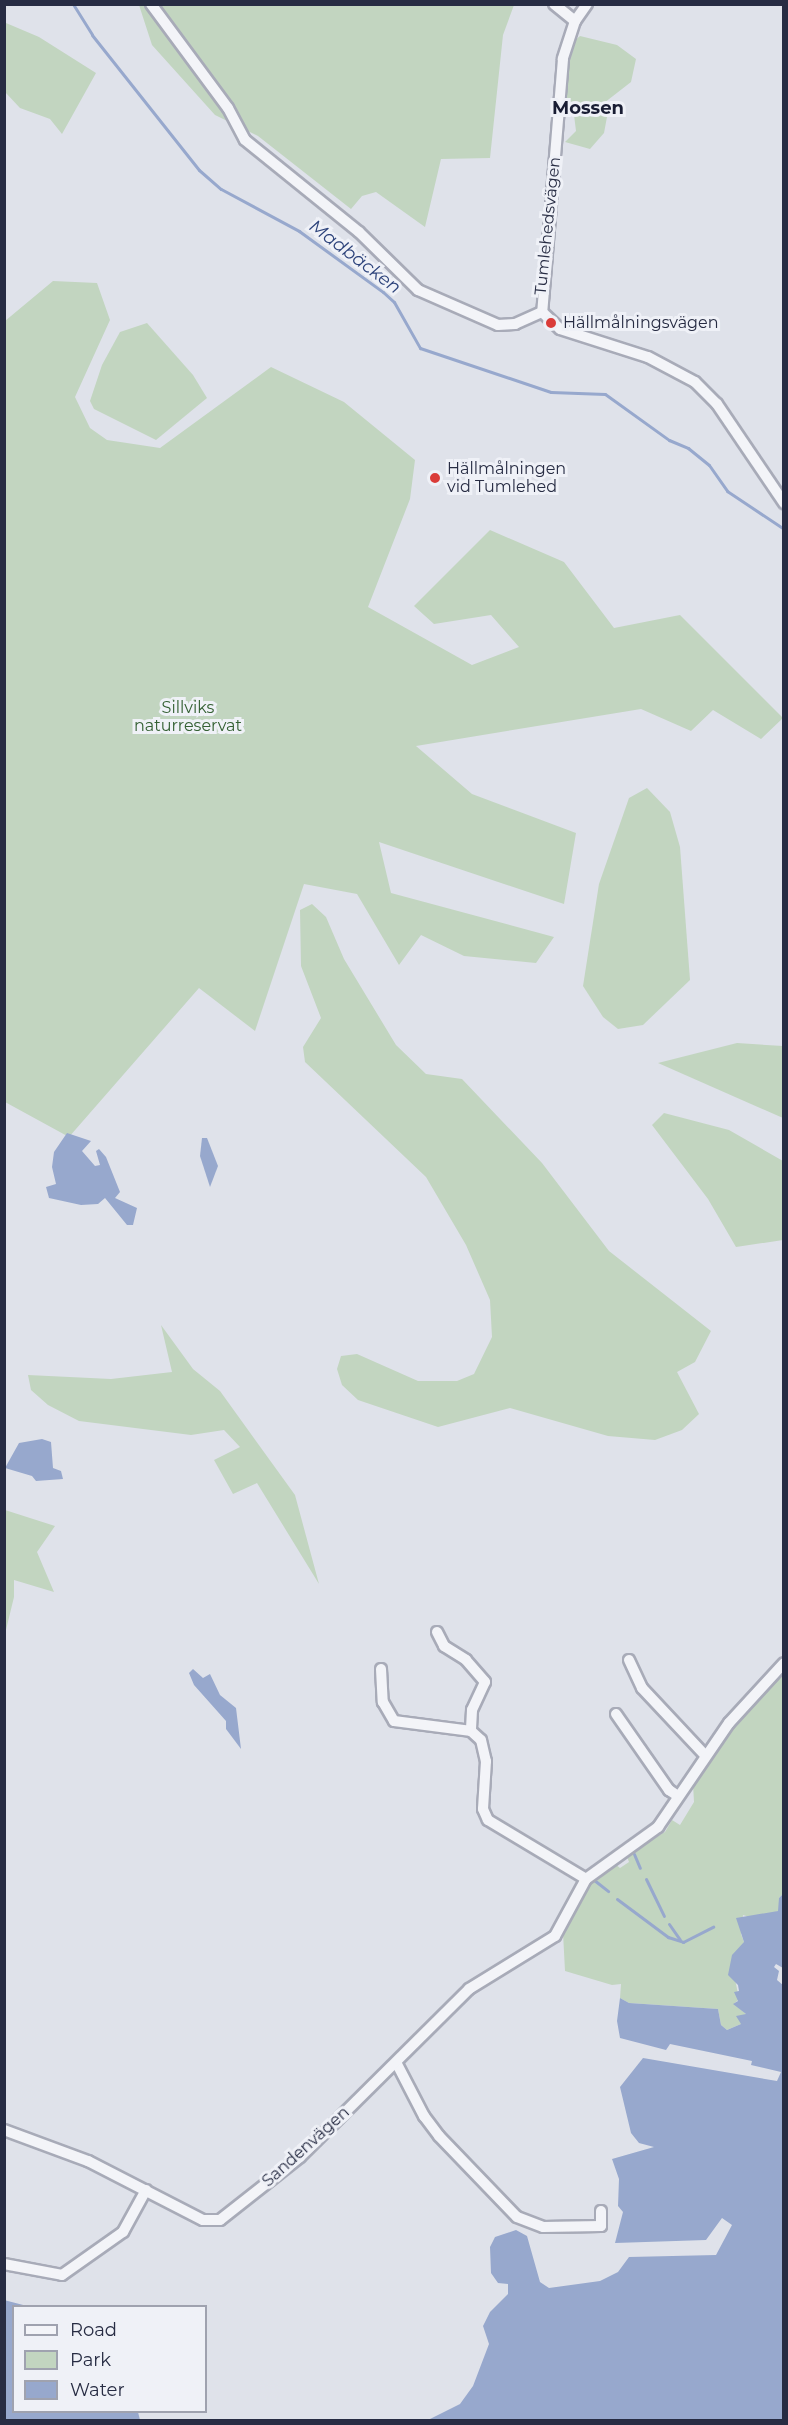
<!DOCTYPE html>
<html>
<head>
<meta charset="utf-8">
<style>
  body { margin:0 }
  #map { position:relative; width:788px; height:2425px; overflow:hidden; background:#dfe2ea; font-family:Montserrat,sans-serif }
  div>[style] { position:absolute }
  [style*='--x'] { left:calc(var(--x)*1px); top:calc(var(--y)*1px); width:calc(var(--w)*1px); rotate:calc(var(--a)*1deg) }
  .green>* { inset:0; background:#c2d5c0 }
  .water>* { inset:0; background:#97a8cd }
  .stream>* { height:3px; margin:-1.5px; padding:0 1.5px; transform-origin:1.5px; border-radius:1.5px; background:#97a8cd }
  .roads { filter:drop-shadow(2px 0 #a8abb8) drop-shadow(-2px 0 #a8abb8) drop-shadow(0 2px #a8abb8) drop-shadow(0 -2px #a8abb8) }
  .minor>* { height:10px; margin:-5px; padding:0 5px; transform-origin:5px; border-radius:5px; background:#f3f4f8 }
  .dots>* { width:16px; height:16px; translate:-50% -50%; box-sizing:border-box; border:3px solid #eff1f7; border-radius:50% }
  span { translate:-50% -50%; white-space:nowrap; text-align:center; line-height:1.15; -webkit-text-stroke:6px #eff1f7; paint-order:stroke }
  .street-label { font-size:16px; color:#272c43 }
  .poi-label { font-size:16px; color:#272c43 }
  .left { translate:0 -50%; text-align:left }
  .park-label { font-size:16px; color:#346033 }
  .neighbourhood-label { font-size:18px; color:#191d33; font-weight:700 }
  .water-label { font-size:18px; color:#2d437b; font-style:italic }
  .frame { position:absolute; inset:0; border:6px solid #272c43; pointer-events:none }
  .legend { position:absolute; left:12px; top:2305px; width:195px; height:108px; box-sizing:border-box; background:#eff1f7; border:2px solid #9fa2af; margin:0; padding:8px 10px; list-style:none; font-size:18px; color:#272c43 }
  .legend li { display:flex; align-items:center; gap:12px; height:30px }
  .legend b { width:30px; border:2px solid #9fa2af }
</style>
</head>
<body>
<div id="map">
  <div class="green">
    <i style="clip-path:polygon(139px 5px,514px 5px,503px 35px,490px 158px,441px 159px,425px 227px,376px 192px,362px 196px,351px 209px,258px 136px,215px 115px,152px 45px)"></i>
    <i style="clip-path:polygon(6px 23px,39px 37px,96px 73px,62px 134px,50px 119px,20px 108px,5px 92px)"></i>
    <i style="clip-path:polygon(580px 36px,617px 45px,636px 59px,631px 82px,604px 103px,607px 117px,604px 133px,590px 149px,565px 142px,576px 131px,574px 115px,567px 108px,565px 66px,573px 42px)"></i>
    <i style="clip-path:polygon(53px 281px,97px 283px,110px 320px,75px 397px,90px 428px,107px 440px,160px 448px,271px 367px,344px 402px,415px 460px,410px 499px,368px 607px,472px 665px,519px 647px,491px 615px,434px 624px,414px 606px,490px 530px,564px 562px,614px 628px,680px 615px,783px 718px,761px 739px,713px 710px,691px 731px,641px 709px,416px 746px,472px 794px,576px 833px,564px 904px,379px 842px,391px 893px,554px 937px,536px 963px,464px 956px,421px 935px,399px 965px,357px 894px,304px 884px,255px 1031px,199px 988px,69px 1137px,5px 1102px,5px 321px)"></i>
    <i style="clip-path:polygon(147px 323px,193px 375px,207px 398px,156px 440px,94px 409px,90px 401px,102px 365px,120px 332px)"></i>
    <i style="clip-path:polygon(647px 788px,670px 812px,680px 847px,690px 980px,643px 1025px,618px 1029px,603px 1017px,583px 986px,599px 884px,629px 798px)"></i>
    <i style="clip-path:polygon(312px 904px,326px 917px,344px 959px,396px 1045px,426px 1074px,462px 1079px,542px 1163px,609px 1251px,711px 1331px,695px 1362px,677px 1372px,699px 1414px,682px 1430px,655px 1440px,608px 1436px,510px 1408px,438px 1427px,358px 1400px,342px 1385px,337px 1369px,341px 1356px,357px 1354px,418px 1381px,457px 1381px,474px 1374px,492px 1337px,490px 1300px,466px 1245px,426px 1177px,305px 1062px,303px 1047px,321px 1018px,301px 966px,300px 910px)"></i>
    <i style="clip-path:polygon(737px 1043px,783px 1046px,783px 1118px,658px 1063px)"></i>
    <i style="clip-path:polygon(664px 1113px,729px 1130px,783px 1161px,783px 1240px,736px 1247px,708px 1199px,652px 1125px)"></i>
    <i style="clip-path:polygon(161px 1325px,193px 1369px,220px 1391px,295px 1495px,319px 1584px,257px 1483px,233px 1494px,214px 1460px,240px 1447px,224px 1430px,191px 1435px,79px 1421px,48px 1405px,31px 1390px,28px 1375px,111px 1379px,172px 1372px)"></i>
    <i style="clip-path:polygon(5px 1510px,55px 1526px,37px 1552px,54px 1592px,14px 1580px,14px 1597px,5px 1634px)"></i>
    <i style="clip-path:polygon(783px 1672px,783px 1894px,779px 1898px,779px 1911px,753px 1918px,743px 1915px,741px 1934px,744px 1942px,735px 1979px,739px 1999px,734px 2004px,746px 2014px,741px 2024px,727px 2030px,721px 2025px,718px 2009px,629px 2003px,620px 1998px,621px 1984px,612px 1985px,565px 1971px,563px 1933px,591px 1880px,614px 1863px,620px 1868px,629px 1862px,626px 1854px,665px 1832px,672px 1820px,680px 1825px,694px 1802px,693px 1784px,709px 1760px,741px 1715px)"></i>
  </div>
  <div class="water">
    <i style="clip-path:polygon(67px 1133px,91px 1141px,82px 1151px,95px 1166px,100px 1165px,96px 1151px,99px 1149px,106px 1157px,120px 1192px,115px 1198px,137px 1208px,133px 1225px,127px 1225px,105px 1198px,98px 1204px,81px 1205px,49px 1198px,46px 1187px,56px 1184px,52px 1167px,54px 1152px)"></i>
    <i style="clip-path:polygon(202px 1138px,207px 1138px,218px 1166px,210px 1187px,200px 1156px)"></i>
    <i style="clip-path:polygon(42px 1439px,51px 1442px,53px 1468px,61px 1471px,63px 1479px,36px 1481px,32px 1476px,5px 1468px,19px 1443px)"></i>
    <i style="clip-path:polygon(193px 1669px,203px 1678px,210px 1674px,220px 1695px,236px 1708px,241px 1749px,226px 1729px,226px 1721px,194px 1685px,189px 1673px)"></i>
    <i style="clip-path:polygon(783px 1894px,783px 1968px,776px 1964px,774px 1967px,779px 1971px,777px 1980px,784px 1986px,783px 2420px,428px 2420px,460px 2404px,473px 2386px,489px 2344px,483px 2326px,490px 2312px,508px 2294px,508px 2284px,498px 2283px,491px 2273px,490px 2247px,495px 2237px,516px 2230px,527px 2236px,540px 2282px,549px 2288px,600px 2281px,618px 2272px,629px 2257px,716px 2255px,732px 2225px,722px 2218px,706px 2240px,615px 2243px,623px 2212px,618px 2206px,619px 2179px,612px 2159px,654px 2147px,639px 2143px,631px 2133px,620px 2087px,643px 2058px,777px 2081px,781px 2072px,751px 2065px,752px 2061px,670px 2044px,666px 2050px,620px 2038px,617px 2021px,620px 1998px,629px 2003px,718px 2009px,721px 2025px,727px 2030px,741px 2024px,736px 2016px,746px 2014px,733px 2004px,738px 2001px,734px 1992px,739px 1991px,738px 1985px,728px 1975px,732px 1955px,744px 1942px,736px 1918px,778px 1911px,779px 1898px)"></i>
    <i style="clip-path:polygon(4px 2300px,27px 2306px,14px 2306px,14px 2412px,138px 2412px,140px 2420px,5px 2420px)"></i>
  </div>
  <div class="stream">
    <i style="--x:73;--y:4;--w:36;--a:58"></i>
    <i style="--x:92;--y:35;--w:172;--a:51.6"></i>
    <i style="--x:199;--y:170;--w:29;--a:41"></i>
    <i style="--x:221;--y:189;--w:89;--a:28.3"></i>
    <i style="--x:299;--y:231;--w:104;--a:36"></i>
    <i style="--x:383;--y:292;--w:15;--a:42"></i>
    <i style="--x:394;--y:302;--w:53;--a:60.5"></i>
    <i style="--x:420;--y:348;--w:138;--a:18.6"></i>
    <i style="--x:551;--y:392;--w:54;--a:2.1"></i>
    <i style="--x:605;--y:394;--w:79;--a:35.7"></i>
    <i style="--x:669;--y:440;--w:21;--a:23"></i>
    <i style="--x:688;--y:448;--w:27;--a:39"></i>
    <i style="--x:709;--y:465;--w:32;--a:55"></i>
    <i style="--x:727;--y:491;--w:69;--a:33.7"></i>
    <i style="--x:634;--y:1854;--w:15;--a:67"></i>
    <i style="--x:646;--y:1879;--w:41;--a:64.1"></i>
    <i style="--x:594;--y:1880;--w:18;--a:38"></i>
    <i style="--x:617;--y:1899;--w:64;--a:36.7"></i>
    <i style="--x:668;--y:1937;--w:16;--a:18"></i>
    <i style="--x:683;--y:1942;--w:34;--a:-27"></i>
    <i style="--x:669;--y:1924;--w:19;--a:55"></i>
  </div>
  <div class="roads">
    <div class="minor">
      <i style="--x:151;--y:4;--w:129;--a:53.5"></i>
      <i style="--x:228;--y:108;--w:36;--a:62"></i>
      <i style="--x:245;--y:140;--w:146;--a:38.9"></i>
      <i style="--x:359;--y:232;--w:83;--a:44.5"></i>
      <i style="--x:418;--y:290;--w:87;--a:23.6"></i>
      <i style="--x:498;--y:325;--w:17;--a:-3"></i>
      <i style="--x:515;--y:324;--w:30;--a:-24"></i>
      <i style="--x:554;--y:4;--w:27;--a:39"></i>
      <i style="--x:587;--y:4;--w:21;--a:125"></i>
      <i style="--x:575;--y:21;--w:40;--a:108"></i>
      <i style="--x:563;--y:59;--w:254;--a:94.7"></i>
      <i style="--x:542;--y:312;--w:25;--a:43"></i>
      <i style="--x:560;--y:329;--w:92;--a:17.7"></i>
      <i style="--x:648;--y:357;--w:53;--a:28"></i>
      <i style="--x:695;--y:382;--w:31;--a:45"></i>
      <i style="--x:717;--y:404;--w:120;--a:55.9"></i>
      <i style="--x:437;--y:1632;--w:16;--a:63"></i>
      <i style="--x:444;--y:1646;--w:26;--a:32"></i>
      <i style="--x:466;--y:1660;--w:29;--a:49"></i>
      <i style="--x:485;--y:1682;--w:31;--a:115"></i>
      <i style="--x:472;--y:1710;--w:21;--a:93"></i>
      <i style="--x:629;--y:1660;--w:31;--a:65"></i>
      <i style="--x:642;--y:1688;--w:92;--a:46.8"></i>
      <i style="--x:381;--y:1669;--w:33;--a:87"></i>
      <i style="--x:383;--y:1702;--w:22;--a:60"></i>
      <i style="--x:394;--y:1721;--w:78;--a:7.4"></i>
      <i style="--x:471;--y:1731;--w:13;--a:42"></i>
      <i style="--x:481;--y:1740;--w:22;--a:77"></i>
      <i style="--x:486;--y:1761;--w:48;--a:93.6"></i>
      <i style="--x:483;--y:1809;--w:12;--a:66"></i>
      <i style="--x:488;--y:1820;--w:114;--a:31"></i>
      <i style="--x:616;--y:1714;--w:93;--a:55.1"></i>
      <i style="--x:669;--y:1790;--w:11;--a:34"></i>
      <i style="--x:397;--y:2064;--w:59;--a:62.6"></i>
      <i style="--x:424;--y:2116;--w:25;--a:53"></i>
      <i style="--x:439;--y:2136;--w:112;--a:46.1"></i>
      <i style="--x:517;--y:2217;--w:28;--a:21"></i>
      <i style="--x:543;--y:2227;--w:58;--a:-1"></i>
      <i style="--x:601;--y:2226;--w:15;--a:-90"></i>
      <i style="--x:4;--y:2130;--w:90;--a:20.3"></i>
      <i style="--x:88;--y:2161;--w:129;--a:27.2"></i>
      <i style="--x:203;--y:2220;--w:17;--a:0"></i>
      <i style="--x:220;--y:2220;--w:102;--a:-38.2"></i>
      <i style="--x:300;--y:2157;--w:238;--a:-44.8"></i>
      <i style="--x:469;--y:1989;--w:101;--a:-31.6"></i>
      <i style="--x:555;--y:1936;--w:65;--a:-61.5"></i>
      <i style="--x:586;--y:1879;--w:89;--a:-35.8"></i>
      <i style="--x:658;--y:1827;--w:126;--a:-55.7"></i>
      <i style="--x:729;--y:1723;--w:81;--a:-47.5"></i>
      <i style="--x:4;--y:2264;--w:59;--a:10.7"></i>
      <i style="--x:62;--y:2275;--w:75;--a:-35.2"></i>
      <i style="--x:123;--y:2232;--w:48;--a:-61.3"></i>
    </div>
  </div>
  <div class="dots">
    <i style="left:551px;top:323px;background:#da3c39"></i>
    <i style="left:435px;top:478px;background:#da3c39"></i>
  </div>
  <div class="street-label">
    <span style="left:548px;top:226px;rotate:-84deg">Tumlehedsvägen</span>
    <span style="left:306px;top:2147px;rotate:-42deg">Sandenvägen</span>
  </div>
  <div class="poi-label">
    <span class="left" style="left:563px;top:323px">Hällmålningsvägen</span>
    <span class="left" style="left:447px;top:478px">Hällmålningen<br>vid Tumlehed</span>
  </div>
  <div class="park-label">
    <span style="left:188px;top:717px">Sillviks<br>naturreservat</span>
  </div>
  <div class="neighbourhood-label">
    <span style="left:588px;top:108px">Mossen</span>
  </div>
  <div class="water-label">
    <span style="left:355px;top:257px;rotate:37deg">Madbäcken</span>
  </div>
  <div class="frame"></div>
  <ul class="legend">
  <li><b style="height:8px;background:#f3f4f8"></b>Road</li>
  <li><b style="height:16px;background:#c2d5c0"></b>Park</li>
  <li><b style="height:16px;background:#97a8cd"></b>Water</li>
  </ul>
</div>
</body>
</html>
